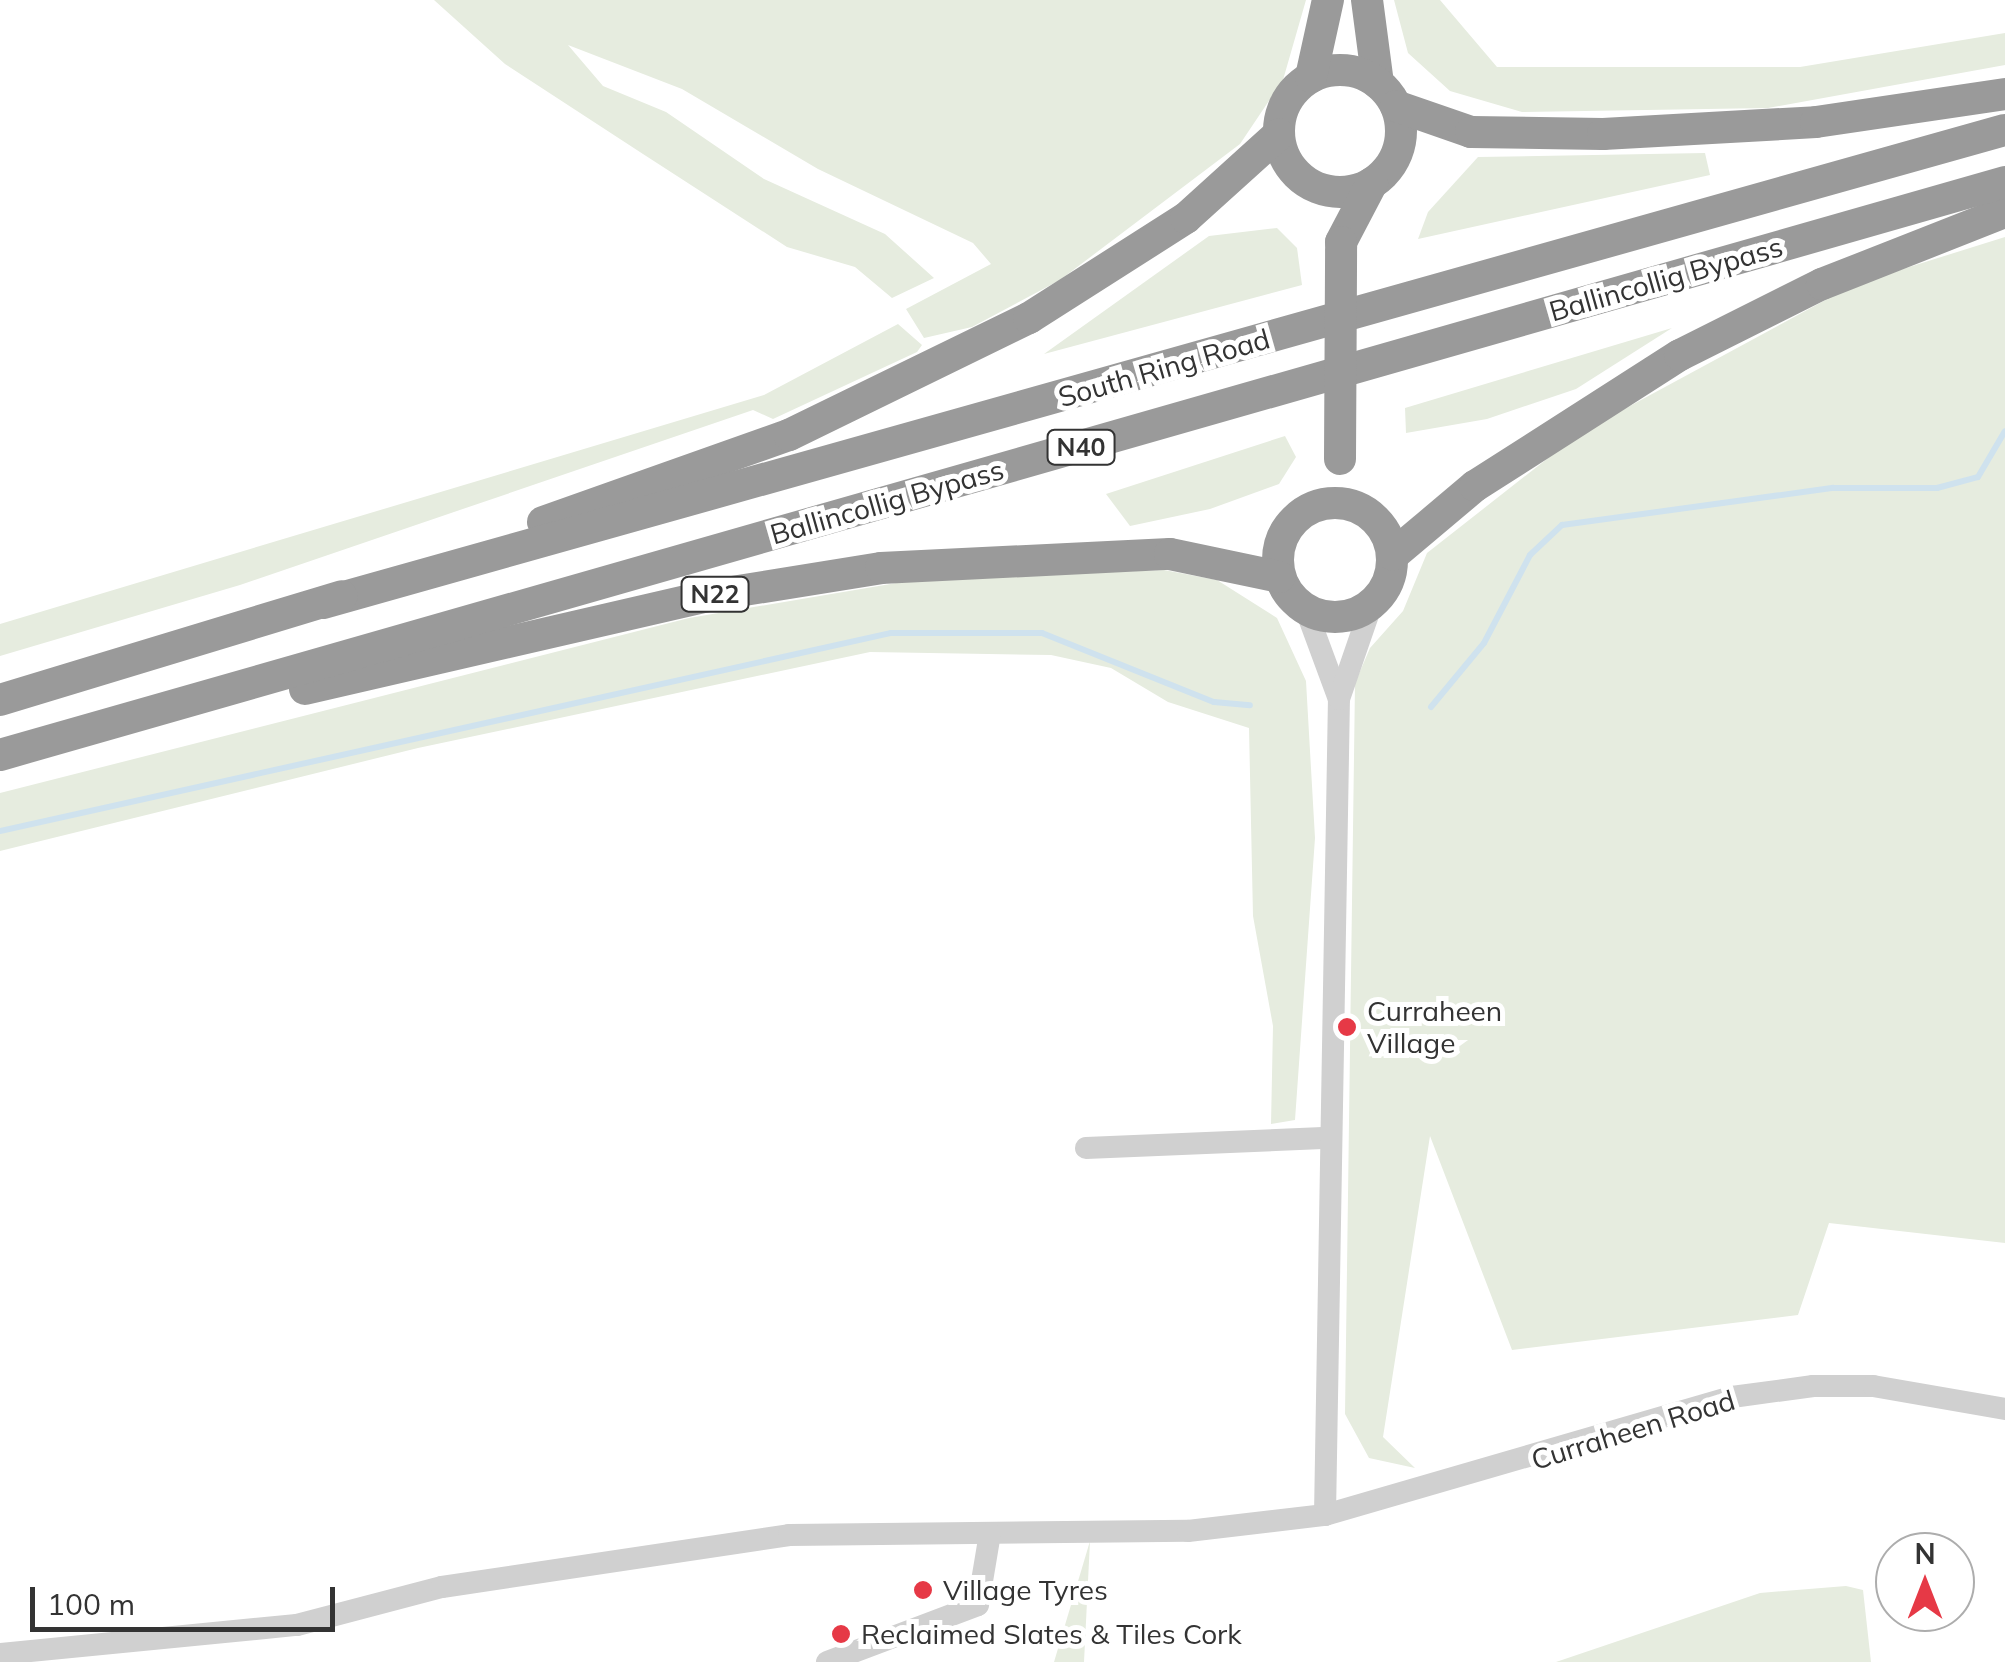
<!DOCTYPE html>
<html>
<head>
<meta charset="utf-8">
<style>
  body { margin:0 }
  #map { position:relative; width:2005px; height:1662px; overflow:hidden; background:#fff; font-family:Mulish,sans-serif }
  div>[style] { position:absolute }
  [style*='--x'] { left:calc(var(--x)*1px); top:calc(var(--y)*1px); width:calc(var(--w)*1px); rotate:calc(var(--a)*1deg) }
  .green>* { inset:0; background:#e6ecdf }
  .stream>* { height:6px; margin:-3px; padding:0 3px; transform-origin:3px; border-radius:3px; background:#cfe2ee }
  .minor>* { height:22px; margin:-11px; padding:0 11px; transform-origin:11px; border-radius:11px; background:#d0d0d0 }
  .highway>* { height:32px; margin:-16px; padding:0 16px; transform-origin:16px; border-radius:16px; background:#9a9a9a }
  .highway>.ring { margin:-16px; padding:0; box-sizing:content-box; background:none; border:32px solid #9a9a9a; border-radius:50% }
  .highway-bridge>* { height:32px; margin:-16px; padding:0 16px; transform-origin:16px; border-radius:16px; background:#9a9a9a }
  .dots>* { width:28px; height:28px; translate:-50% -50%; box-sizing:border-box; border:5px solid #fff; border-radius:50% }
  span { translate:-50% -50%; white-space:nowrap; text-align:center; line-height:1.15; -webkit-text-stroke:10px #fff; paint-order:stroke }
  .shield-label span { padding:2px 8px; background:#fff; border:2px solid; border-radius:8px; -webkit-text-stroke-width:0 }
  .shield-label { font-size:25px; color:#333; font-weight:700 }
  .street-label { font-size:28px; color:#333 }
  .poi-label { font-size:28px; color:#333 }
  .left { translate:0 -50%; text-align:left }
  .north { position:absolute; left:1875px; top:1532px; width:100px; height:100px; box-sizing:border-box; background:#fff; border:2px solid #adadad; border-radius:50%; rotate:0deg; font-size:28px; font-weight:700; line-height:40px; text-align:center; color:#333 }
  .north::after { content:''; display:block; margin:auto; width:35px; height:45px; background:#e63946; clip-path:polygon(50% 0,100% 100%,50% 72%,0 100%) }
  .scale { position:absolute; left:30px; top:1587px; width:305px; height:45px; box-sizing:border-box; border:5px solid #333; border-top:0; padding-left:12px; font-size:30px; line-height:35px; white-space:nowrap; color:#333; -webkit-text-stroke:8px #fff; paint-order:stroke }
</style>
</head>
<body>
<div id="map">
  <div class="green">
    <i style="clip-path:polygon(434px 0,1306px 0,1283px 80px,1240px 144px,1060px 280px,972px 327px,924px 338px,906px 309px,991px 264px,973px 243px,818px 169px,682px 89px,568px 45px,603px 86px,666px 112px,764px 179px,885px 234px,934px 278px,892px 298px,855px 267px,787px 247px,643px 154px,505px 64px)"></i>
    <i style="clip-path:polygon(1440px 0,1497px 67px,1800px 67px,2005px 33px,2005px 65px,1768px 108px,1522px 112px,1450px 91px,1408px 53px,1394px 0)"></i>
    <i style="clip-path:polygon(1705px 153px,1710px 175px,1418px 239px,1428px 212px,1478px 157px)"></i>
    <i style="clip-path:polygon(1277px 228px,1297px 248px,1302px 285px,1044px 354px,1209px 236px)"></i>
    <i style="clip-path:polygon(2005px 237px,2005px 1243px,1829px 1223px,1798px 1315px,1512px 1350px,1430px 1136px,1383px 1437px,1415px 1468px,1369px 1458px,1345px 1414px,1355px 683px,1370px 648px,1403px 611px,1427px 553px,1580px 433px,1855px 284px)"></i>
    <i style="clip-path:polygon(898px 324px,922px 345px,917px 352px,773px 419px,753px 410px,240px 585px,0 656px,0 624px,764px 395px)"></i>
    <i style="clip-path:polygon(1672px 328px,1576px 389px,1487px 419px,1406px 433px,1405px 408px)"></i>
    <i style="clip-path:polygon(1285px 436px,1296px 457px,1279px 484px,1210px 509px,1130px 526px,1106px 494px)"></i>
    <i style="clip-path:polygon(1164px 570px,1217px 580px,1277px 618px,1306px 681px,1315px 838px,1295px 1120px,1271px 1124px,1273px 1026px,1253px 916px,1249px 728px,1168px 702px,1111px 668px,1051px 655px,870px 652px,418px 748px,0 851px,0 793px,689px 618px,920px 579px)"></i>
    <i style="clip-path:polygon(1090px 1541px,1084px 1662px,1054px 1662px)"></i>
    <i style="clip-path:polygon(1846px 1586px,1863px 1590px,1871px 1662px,1556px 1662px,1760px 1593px)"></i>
  </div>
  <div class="stream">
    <i style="--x:1431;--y:707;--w:83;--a:-50.4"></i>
    <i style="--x:1484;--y:643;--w:99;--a:-62.4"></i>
    <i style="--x:1530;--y:555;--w:44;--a:-43.2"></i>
    <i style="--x:1562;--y:525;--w:274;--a:-7.8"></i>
    <i style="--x:1833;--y:488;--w:104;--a:0"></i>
    <i style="--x:1937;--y:488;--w:42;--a:-15"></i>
    <i style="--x:1978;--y:477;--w:53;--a:-59.6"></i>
    <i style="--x:0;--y:831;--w:913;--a:-12.53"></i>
    <i style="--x:891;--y:633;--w:151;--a:0"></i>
    <i style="--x:1042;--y:633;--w:185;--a:21.9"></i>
    <i style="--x:1214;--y:702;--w:36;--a:5"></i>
  </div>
  <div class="minor">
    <i style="--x:1306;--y:610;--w:95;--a:69.7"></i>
    <i style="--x:1086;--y:1148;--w:243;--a:-2.4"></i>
    <i style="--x:1325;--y:1515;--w:816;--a:-89.02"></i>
    <i style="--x:1339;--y:699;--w:98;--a:-71"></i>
    <i style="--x:0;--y:1654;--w:298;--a:-5.6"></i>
    <i style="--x:297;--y:1625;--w:150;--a:-14.7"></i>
    <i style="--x:442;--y:1587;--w:351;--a:-8.5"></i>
    <i style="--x:789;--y:1535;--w:399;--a:-0.6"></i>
    <i style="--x:1188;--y:1531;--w:138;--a:-6.7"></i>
    <i style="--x:1325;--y:1515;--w:424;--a:-16.2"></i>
    <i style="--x:1732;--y:1397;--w:82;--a:-7.7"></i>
    <i style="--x:1813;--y:1386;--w:60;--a:0"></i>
    <i style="--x:1873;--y:1386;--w:134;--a:9.9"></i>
    <i style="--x:827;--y:1662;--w:161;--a:-20.7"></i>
    <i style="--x:978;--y:1605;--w:73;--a:-80.5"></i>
  </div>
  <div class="highway">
    <i style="--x:1367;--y:0;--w:84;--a:82.5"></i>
    <i class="ring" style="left:1279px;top:70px;width:90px;height:90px"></i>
    <i style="--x:1311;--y:77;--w:79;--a:-77.6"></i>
    <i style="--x:1396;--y:106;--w:79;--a:19.1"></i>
    <i style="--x:1471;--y:132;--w:132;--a:0.9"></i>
    <i style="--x:1603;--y:134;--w:213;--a:-3.2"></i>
    <i style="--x:1816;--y:122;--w:191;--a:-8.4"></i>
    <i style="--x:1341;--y:242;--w:67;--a:-62.3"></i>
    <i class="ring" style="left:1278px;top:503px;width:82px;height:82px"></i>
    <i style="--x:543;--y:522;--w:261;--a:-19.5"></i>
    <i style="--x:789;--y:435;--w:267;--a:-26"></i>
    <i style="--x:1029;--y:318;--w:186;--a:-32.5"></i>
    <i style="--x:1186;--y:218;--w:125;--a:-42.1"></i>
    <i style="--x:1393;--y:555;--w:107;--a:-40.1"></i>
    <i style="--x:1475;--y:486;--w:243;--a:-32.6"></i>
    <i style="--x:1680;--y:355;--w:159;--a:-26.6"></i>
    <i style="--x:1822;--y:284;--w:197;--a:-21.5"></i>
    <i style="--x:323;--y:603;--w:1747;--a:-15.71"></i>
    <i style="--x:305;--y:689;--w:413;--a:-13"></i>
    <i style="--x:707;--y:596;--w:176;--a:-9.1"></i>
    <i style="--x:881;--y:568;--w:289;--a:-2.8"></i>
    <i style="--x:1170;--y:554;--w:112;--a:11.8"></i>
    <i style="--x:0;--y:700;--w:357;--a:-16.9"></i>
    <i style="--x:0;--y:755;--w:2085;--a:-15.95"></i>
  </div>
  <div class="highway-bridge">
    <i style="--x:1340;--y:459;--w:217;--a:-89.7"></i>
  </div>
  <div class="dots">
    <i style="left:1347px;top:1027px;background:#e63946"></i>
    <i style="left:923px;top:1590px;background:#e63946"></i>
    <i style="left:841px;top:1634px;background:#e63946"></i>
  </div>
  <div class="shield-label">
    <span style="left:1081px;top:447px">N40</span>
    <span style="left:715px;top:594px">N22</span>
  </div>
  <div class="street-label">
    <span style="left:1666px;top:279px;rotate:-16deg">Ballincollig Bypass</span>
    <span style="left:1164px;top:368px;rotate:-16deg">South Ring Road</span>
    <span style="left:887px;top:502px;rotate:-16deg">Ballincollig Bypass</span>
    <span style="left:1633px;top:1430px;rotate:-17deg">Curraheen Road</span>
  </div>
  <div class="poi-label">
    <span class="left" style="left:1367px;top:1027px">Curraheen<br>Village</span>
    <span class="left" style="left:943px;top:1590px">Village Tyres</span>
    <span class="left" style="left:861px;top:1634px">Reclaimed Slates &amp; Tiles Cork</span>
  </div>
  <div class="north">N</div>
  <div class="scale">100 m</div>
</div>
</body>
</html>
